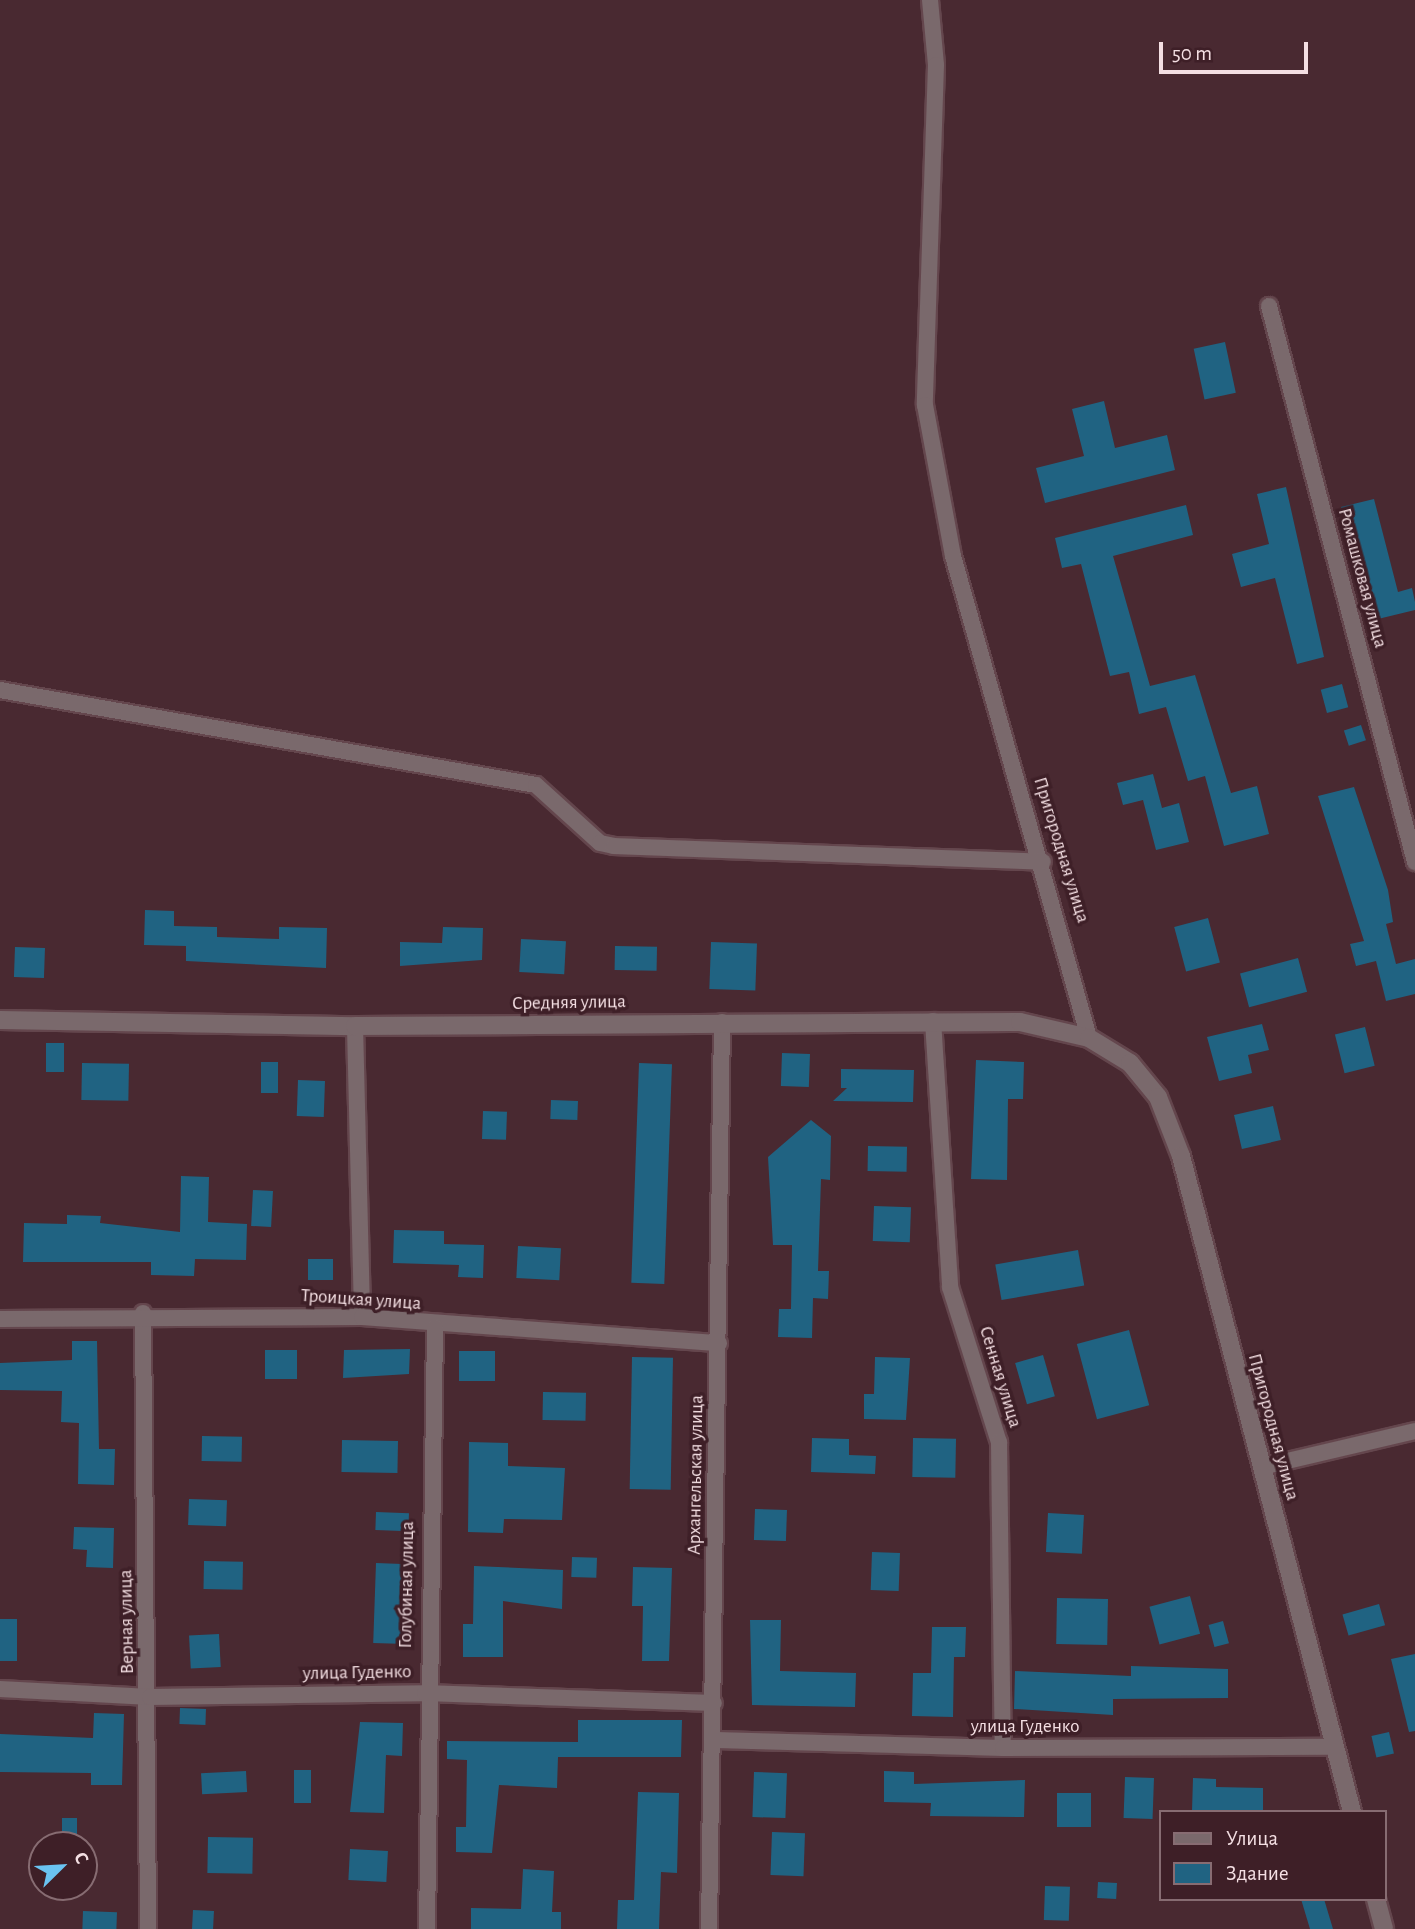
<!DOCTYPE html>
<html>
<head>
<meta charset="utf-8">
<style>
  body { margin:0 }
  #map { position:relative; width:1415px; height:1929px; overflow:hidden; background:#492931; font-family:"Alegreya Sans",sans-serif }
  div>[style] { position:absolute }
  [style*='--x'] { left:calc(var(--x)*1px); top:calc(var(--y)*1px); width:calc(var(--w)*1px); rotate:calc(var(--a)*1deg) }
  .building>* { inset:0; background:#206382; transform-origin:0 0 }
  .roads { filter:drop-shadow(2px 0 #64464d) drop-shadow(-2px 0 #64464d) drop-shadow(0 2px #64464d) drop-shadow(0 -2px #64464d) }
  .minor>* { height:16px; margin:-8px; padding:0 8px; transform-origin:8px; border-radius:8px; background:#7a696c }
  .tertiary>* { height:18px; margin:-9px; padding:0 9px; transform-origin:9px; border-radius:9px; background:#7a696c }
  span { translate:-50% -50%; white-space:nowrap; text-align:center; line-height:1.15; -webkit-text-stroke:7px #3e1f27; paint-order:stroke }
  .street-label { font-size:19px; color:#f4dfe3 }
  .legend { position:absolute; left:1159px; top:1810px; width:228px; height:91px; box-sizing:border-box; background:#3e1f27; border:2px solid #876c72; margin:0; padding:9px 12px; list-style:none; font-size:21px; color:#f4dfe3 }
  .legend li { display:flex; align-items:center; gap:14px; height:35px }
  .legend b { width:35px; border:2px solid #876c72 }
  .north { position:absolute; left:28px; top:1831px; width:70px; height:70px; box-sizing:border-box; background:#3e1f27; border:2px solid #876c72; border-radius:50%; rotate:66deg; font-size:19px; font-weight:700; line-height:28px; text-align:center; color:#f4dfe3 }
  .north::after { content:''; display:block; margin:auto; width:24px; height:32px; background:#6ac3f1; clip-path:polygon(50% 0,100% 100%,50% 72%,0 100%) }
  .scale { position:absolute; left:1159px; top:42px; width:149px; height:32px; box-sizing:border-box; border:4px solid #f4dfe3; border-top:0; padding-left:9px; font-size:21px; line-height:24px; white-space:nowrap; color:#f4dfe3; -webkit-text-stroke:5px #3e1f27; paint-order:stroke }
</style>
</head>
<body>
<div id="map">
  <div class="building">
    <i style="left:1225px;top:342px;width:52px;height:32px;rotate:78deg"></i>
    <i style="clip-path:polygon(1104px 401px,1115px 448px,1167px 435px,1175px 470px,1045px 503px,1036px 468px,1084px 456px,1072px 409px)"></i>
    <i style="clip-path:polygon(1286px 487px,1324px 657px,1297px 664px,1275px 578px,1241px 587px,1232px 554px,1269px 544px,1257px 494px)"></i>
    <i style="clip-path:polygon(1374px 499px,1398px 592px,1412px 588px,1415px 602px,1415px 610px,1378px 619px,1368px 577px,1358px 580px,1341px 507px)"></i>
    <i style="clip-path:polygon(1186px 505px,1193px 535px,1113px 556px,1150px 686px,1195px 675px,1231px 793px,1257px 786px,1269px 834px,1224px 846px,1205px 776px,1188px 781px,1166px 707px,1139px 714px,1129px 672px,1110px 676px,1081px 564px,1062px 568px,1055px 538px)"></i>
    <i style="left:1342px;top:684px;width:24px;height:22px;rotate:75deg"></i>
    <i style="left:1361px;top:725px;width:16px;height:18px;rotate:72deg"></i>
    <i style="clip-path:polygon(1153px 774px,1162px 808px,1179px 803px,1189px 842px,1156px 850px,1143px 800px,1123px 805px,1117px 783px)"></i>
    <i style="clip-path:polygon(1354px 787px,1388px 890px,1393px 922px,1386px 924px,1396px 964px,1415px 959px,1415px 994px,1386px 1001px,1376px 961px,1356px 966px,1350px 944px,1364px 941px,1318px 796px)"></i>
    <i style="clip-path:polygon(145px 910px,174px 911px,174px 926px,217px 927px,217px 937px,279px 939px,279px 927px,327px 928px,326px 968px,186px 961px,186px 946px,144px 945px)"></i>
    <i style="left:1208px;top:918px;width:46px;height:35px;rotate:75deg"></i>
    <i style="clip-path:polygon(443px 927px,483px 928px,482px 960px,400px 966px,400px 942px,442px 943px)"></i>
    <i style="left:521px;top:939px;width:45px;height:33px;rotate:3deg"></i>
    <i style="left:711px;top:942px;width:46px;height:47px;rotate:2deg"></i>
    <i style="left:615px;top:946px;width:42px;height:24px;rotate:1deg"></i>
    <i style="left:15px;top:947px;width:30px;height:30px;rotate:2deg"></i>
    <i style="left:1298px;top:958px;width:35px;height:60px;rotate:75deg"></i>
    <i style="clip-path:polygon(1262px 1024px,1269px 1050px,1248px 1055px,1252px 1073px,1219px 1081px,1207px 1037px)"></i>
    <i style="left:1365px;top:1027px;width:40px;height:31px;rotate:76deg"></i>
    <i style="left:46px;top:1043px;width:18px;height:29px"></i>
    <i style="left:782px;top:1053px;width:28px;height:33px;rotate:2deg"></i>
    <i style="clip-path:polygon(976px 1060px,1024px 1062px,1023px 1099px,1008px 1099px,1007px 1180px,971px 1179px)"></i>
    <i style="left:261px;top:1062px;width:17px;height:31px"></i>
    <i style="left:82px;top:1063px;width:47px;height:37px;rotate:1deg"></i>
    <i style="left:639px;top:1063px;width:33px;height:220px;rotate:2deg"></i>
    <i style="clip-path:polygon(841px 1069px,914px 1070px,913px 1102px,833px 1101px,847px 1088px,841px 1088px)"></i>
    <i style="left:298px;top:1080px;width:27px;height:36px;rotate:2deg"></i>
    <i style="left:551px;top:1100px;width:27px;height:19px;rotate:2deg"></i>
    <i style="left:1273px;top:1106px;width:35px;height:40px;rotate:77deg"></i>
    <i style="left:483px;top:1111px;width:24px;height:28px;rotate:2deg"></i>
    <i style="clip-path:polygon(811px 1120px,831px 1136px,830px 1180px,821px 1179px,818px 1271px,829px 1271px,828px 1299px,813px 1298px,812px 1338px,778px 1337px,779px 1309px,791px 1309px,792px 1245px,773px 1245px,768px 1157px)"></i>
    <i style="left:868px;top:1146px;width:39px;height:25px;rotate:1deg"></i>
    <i style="clip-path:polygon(181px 1176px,209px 1177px,208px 1222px,247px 1224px,246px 1260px,195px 1259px,194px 1276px,151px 1275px,151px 1262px,23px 1262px,24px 1223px,67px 1224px,67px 1215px,101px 1216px,100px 1223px,180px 1232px)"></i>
    <i style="left:253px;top:1190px;width:20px;height:36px;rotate:3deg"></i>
    <i style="left:874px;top:1206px;width:37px;height:35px;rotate:2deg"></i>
    <i style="clip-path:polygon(394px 1230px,444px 1231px,444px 1244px,484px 1245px,483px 1278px,458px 1277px,459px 1265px,393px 1263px)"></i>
    <i style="left:518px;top:1246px;width:43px;height:32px;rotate:3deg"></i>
    <i style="left:1078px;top:1250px;width:36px;height:84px;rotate:80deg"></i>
    <i style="left:308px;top:1259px;width:25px;height:21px"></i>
    <i style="left:1129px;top:1330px;width:78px;height:54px;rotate:75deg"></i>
    <i style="clip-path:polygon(72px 1341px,97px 1341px,99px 1449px,115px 1449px,114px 1485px,78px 1484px,79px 1423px,61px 1422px,62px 1391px,0 1390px,0 1363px,72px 1360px)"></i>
    <i style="clip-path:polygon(410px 1349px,409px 1374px,343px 1378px,344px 1350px)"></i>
    <i style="left:265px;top:1350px;width:32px;height:29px"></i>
    <i style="left:459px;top:1351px;width:36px;height:30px"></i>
    <i style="left:1043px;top:1355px;width:43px;height:29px;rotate:74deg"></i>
    <i style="left:632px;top:1357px;width:41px;height:132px;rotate:1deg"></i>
    <i style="clip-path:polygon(875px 1357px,910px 1358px,906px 1420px,864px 1419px,864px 1394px,874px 1394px)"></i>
    <i style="left:543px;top:1392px;width:43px;height:28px;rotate:1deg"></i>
    <i style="left:202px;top:1436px;width:40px;height:25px;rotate:1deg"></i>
    <i style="clip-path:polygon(812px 1438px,849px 1439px,849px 1455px,876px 1456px,875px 1474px,811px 1472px)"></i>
    <i style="left:913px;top:1438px;width:43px;height:39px;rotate:1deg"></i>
    <i style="left:342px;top:1440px;width:56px;height:32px;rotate:1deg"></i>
    <i style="clip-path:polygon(469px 1442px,508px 1443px,508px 1466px,565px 1468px,562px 1520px,504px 1519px,503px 1533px,468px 1532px)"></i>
    <i style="left:189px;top:1499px;width:38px;height:26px;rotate:2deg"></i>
    <i style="left:755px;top:1509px;width:32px;height:31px;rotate:2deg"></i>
    <i style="left:376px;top:1512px;width:33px;height:18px;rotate:2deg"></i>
    <i style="left:1048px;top:1513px;width:36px;height:39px;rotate:3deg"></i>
    <i style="clip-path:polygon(74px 1527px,114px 1528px,113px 1568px,86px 1567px,87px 1550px,73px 1549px)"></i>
    <i style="left:872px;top:1552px;width:28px;height:38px;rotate:2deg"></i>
    <i style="left:572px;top:1557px;width:25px;height:20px;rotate:2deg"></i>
    <i style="left:204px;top:1561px;width:39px;height:28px;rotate:1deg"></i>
    <i style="left:376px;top:1563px;width:33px;height:80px;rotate:2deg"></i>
    <i style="clip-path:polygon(474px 1566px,563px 1570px,562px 1609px,503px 1601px,503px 1657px,463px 1657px,463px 1624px,473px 1624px)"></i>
    <i style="clip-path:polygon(633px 1567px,672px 1568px,669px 1661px,642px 1661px,643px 1606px,632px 1606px)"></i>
    <i style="left:1190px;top:1596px;width:39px;height:42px;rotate:75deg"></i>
    <i style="left:1057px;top:1598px;width:51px;height:46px;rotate:1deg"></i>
    <i style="left:1379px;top:1604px;width:22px;height:38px;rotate:74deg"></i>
    <i style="left:0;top:1619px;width:17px;height:42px"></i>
    <i style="clip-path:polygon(750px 1620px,781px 1620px,780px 1671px,856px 1673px,855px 1707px,752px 1705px)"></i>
    <i style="left:1223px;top:1621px;width:23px;height:15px;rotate:75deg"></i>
    <i style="clip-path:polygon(932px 1627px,966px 1627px,965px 1657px,954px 1657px,953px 1717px,912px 1716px,913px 1673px,931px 1673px)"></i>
    <i style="left:219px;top:1634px;width:33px;height:30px;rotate:87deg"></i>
    <i style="clip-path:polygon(1415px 1654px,1415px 1731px,1409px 1732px,1391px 1659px)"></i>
    <i style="clip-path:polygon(1131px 1666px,1228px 1669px,1228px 1698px,1113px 1699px,1113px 1715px,1014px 1709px,1015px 1671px,1131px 1676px)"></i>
    <i style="left:180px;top:1708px;width:26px;height:16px;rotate:2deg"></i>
    <i style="clip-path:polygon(94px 1713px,124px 1714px,122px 1785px,91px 1785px,91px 1773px,0 1772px,0 1734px,93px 1738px)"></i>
    <i style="clip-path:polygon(578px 1720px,682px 1720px,681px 1757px,558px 1757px,557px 1788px,499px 1785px,492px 1853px,456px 1852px,456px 1827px,466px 1827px,467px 1760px,447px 1759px,447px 1741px,578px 1742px)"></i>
    <i style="clip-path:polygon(360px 1722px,403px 1723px,402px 1756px,386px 1755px,384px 1813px,350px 1812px)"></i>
    <i style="left:1389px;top:1732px;width:22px;height:18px;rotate:77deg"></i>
    <i style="left:294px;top:1770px;width:17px;height:33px"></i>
    <i style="left:246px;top:1771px;width:21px;height:45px;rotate:87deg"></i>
    <i style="clip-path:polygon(884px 1771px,914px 1772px,914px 1784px,1025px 1780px,1024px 1817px,930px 1816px,931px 1803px,884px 1802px)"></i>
    <i style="left:754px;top:1772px;width:33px;height:45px;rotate:2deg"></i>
    <i style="left:1125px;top:1777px;width:29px;height:41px;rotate:2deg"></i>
    <i style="clip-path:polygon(1193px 1778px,1216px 1779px,1216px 1787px,1263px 1788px,1263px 1812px,1192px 1811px)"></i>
    <i style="clip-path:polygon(638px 1792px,679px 1793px,677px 1873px,661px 1872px,659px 1929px,617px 1929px,618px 1900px,634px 1900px)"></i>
    <i style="left:1057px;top:1793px;width:34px;height:34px"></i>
    <i style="left:62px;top:1818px;width:15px;height:19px"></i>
    <i style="left:772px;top:1832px;width:33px;height:43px;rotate:2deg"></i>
    <i style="left:208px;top:1837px;width:45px;height:36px;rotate:1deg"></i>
    <i style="left:350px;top:1849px;width:38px;height:31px;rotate:3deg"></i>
    <i style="clip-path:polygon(523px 1869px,554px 1871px,552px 1912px,561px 1912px,561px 1929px,471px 1929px,471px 1908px,521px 1909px)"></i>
    <i style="left:1098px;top:1882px;width:19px;height:16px;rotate:3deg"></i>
    <i style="left:1045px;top:1886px;width:25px;height:34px;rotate:2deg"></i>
    <i style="clip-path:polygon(1301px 1899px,1324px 1899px,1333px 1929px,1310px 1929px)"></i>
    <i style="left:193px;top:1910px;width:21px;height:19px;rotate:3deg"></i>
    <i style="left:83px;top:1911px;width:34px;height:18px;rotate:2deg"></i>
  </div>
  <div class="roads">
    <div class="minor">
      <i style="--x:930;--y:0;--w:65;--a:84.7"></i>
      <i style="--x:936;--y:65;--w:340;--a:91.9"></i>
      <i style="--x:925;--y:405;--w:154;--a:79.5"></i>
      <i style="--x:953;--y:556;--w:501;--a:74.24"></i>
      <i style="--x:1269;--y:306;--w:575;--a:75.29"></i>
      <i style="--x:0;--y:690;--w:544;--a:10.05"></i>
      <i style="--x:536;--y:785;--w:86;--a:42.2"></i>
      <i style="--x:600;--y:843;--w:14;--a:12"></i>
      <i style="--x:614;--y:846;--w:429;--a:2.1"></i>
      <i style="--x:933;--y:1021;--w:267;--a:86.3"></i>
      <i style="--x:950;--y:1287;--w:163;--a:72.5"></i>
      <i style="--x:999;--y:1442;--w:306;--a:89.3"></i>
      <i style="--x:355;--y:1026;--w:291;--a:88.6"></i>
      <i style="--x:143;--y:1313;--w:616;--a:89.53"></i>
      <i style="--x:0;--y:1319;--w:362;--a:-0.3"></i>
      <i style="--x:362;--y:1317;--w:358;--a:4.2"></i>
      <i style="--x:1262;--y:1467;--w:157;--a:-13.2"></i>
      <i style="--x:0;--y:1689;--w:150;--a:3.1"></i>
      <i style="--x:150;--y:1697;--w:275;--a:-0.8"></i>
      <i style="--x:425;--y:1693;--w:289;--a:2"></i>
      <i style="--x:716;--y:1740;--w:287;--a:1.6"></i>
      <i style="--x:1003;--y:1748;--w:331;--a:-0.2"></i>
      <i style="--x:427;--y:1929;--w:602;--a:-89.24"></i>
      <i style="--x:709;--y:1929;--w:907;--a:-89.18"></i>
    </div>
    <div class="tertiary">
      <i style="--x:0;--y:1020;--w:355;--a:1"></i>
      <i style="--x:355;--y:1026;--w:665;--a:-0.34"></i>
      <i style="--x:1020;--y:1022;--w:71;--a:13.1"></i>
      <i style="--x:1089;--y:1038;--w:48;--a:31.4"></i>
      <i style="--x:1130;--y:1063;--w:44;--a:50.5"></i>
      <i style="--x:1158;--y:1097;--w:63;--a:68.7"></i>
      <i style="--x:1181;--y:1156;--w:678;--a:75.39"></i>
      <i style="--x:1376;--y:1899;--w:31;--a:75"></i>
    </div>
  </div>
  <div class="street-label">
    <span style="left:1362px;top:578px;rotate:75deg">Ромашковая улица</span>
    <span style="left:1061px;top:850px;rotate:73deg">Пригородная улица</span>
    <span style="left:569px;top:1003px;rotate:-1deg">Средняя улица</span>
    <span style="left:361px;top:1300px;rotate:4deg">Троицкая улица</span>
    <span style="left:1000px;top:1377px;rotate:73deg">Сенная улица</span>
    <span style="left:1273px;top:1427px;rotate:75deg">Пригородная улица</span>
    <span style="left:696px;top:1475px;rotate:-89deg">Архангельская улица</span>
    <span style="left:407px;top:1585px;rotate:-89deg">Голубиная улица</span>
    <span style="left:127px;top:1622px;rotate:-91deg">Верная улица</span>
    <span style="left:357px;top:1673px;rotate:-1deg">улица Гуденко</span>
    <span style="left:1025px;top:1727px">улица Гуденко</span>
  </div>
  <ul class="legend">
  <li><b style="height:9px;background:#7a696c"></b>Улица</li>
  <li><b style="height:19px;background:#206382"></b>Здание</li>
  </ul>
  <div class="north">С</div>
  <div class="scale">50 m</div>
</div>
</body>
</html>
